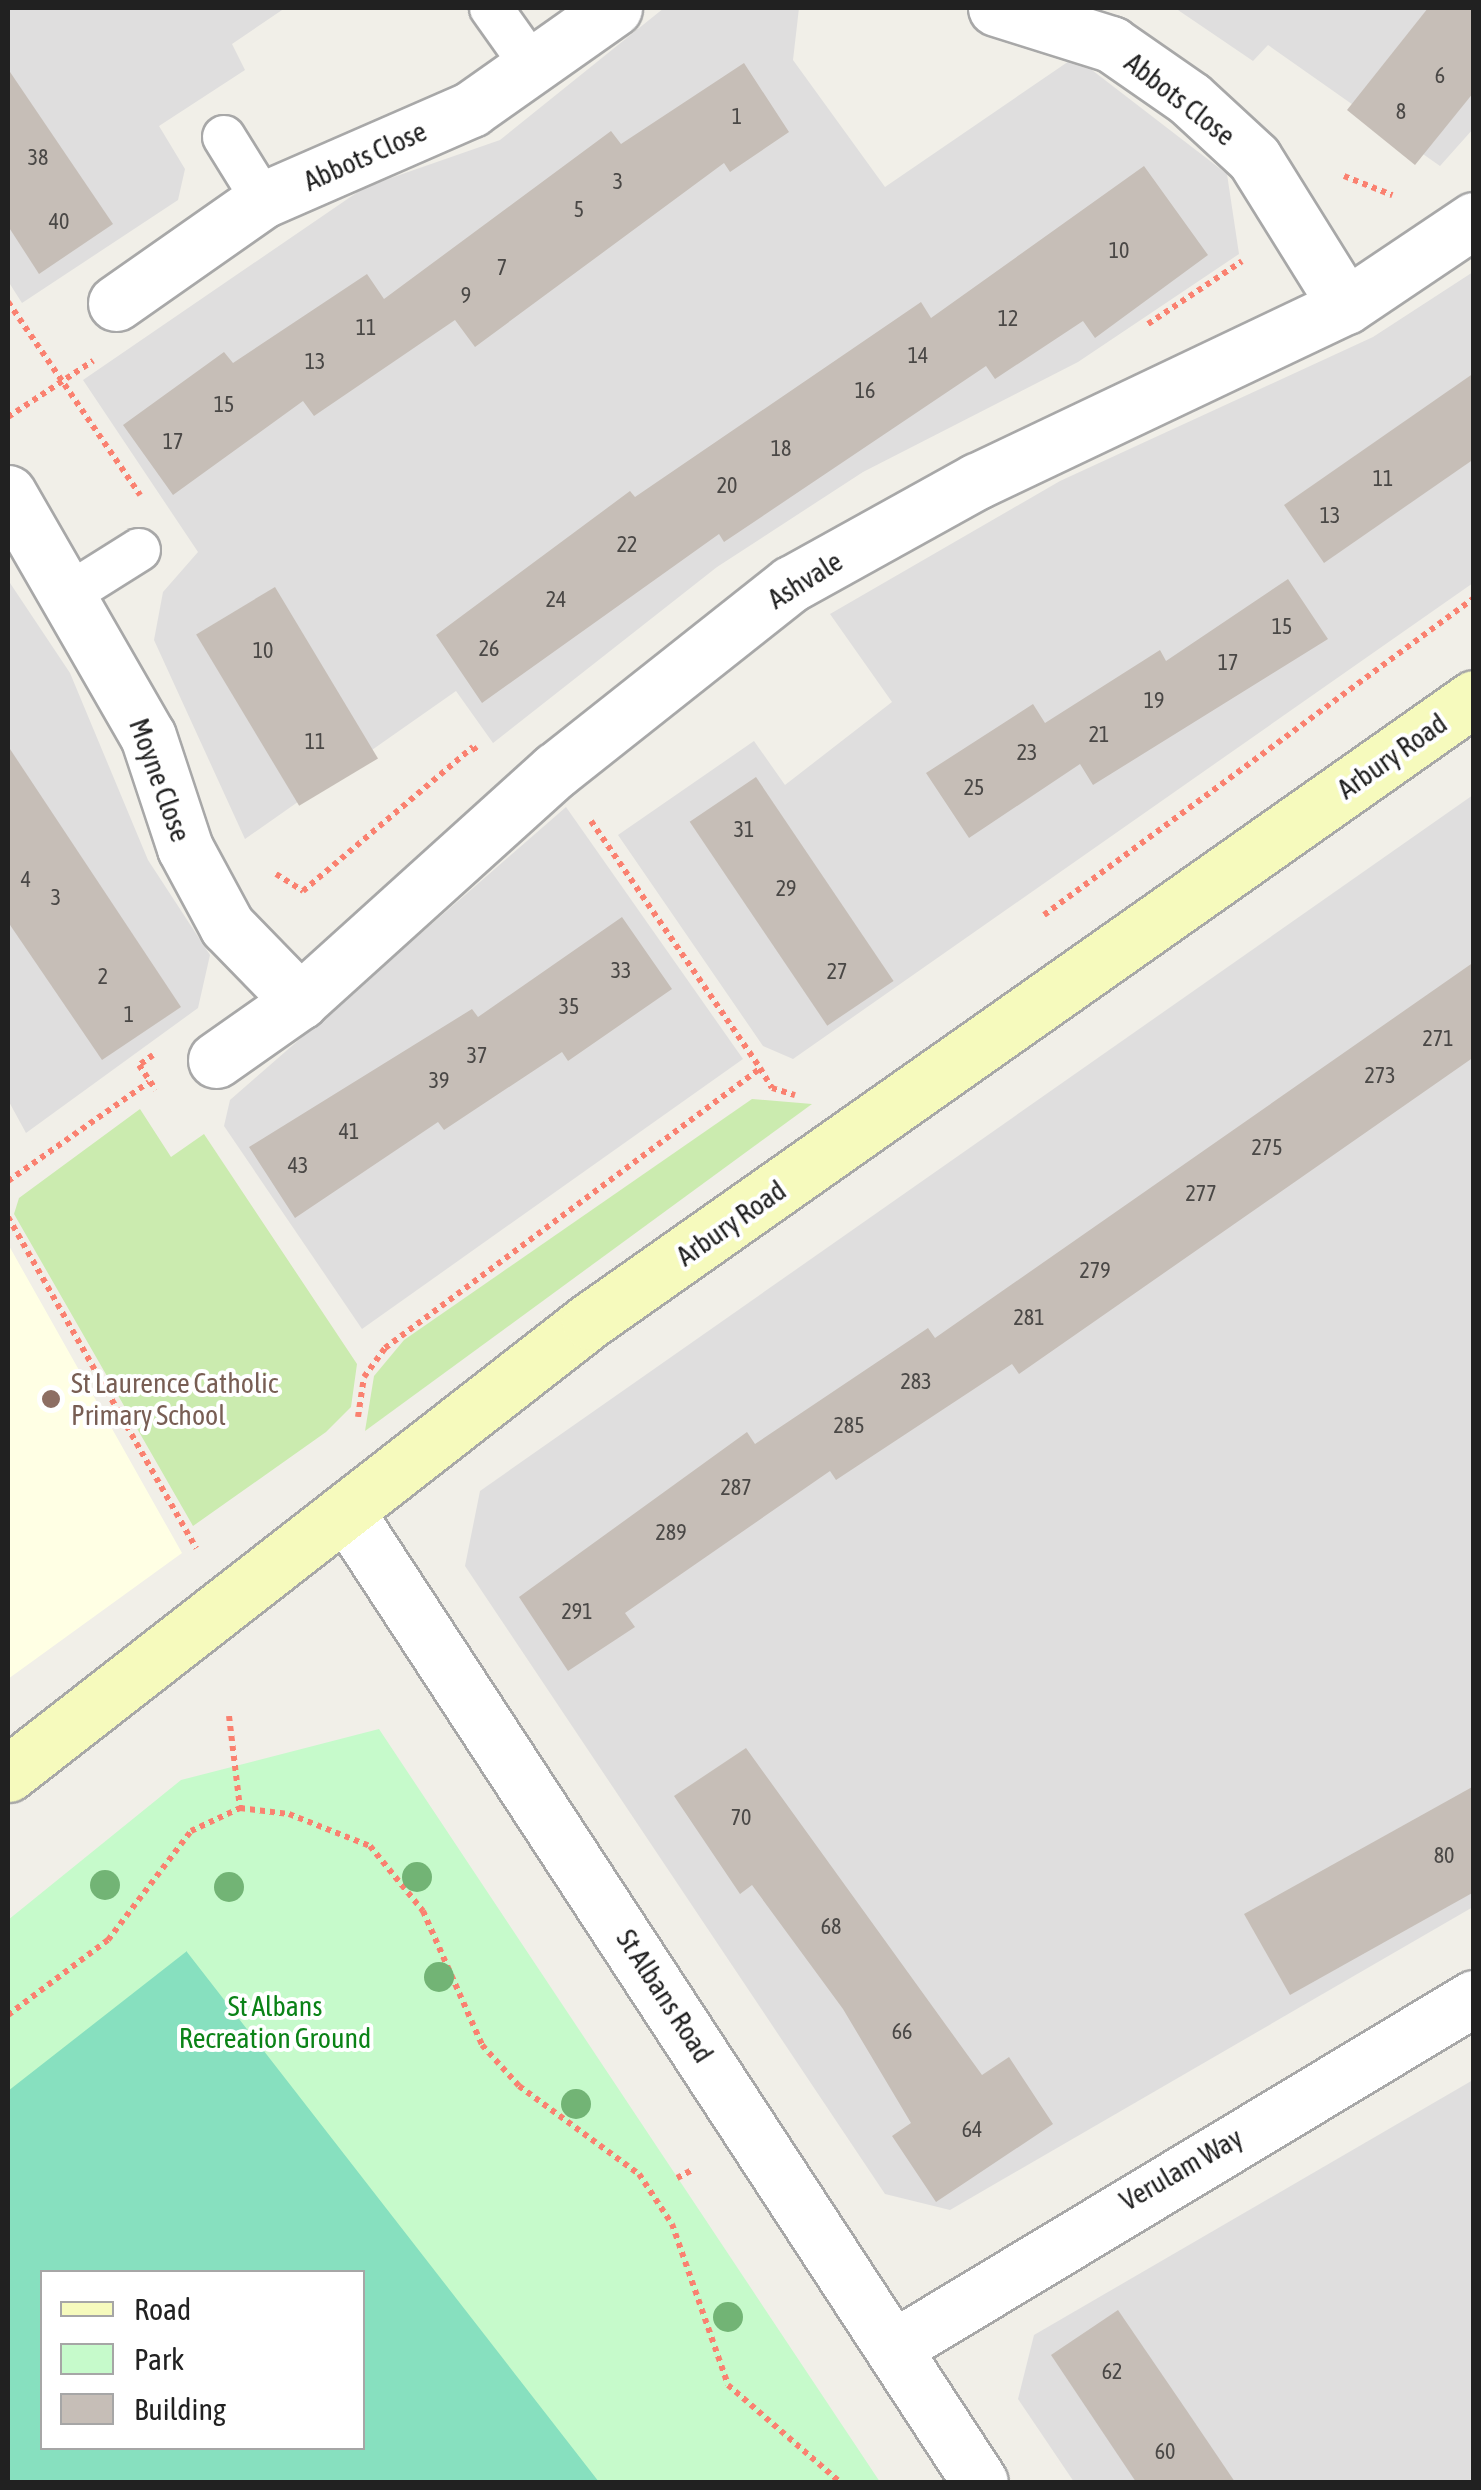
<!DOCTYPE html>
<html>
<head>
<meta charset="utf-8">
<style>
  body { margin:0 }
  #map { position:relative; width:1481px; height:2490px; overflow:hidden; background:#f1efe8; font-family:"Asap Condensed",sans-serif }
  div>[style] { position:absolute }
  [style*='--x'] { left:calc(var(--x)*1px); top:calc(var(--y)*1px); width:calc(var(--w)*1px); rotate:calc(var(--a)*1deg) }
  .residential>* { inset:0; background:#dfdede }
  .education>* { inset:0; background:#ffffe4 }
  .grass>* { inset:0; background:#cbebaf }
  .park>* { inset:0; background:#c6facb }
  .pitch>* { inset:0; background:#87e0bf }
  .building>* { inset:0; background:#c6beb7; transform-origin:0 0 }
  .path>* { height:6px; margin-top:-3px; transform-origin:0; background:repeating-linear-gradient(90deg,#fa8170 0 5px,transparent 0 10px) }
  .roads { filter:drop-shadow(2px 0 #a8a8a8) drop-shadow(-2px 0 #a8a8a8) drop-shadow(0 2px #a8a8a8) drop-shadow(0 -2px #a8a8a8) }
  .lane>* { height:42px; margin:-21px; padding:0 21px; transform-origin:21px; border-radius:21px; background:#fff }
  .street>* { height:55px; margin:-27.5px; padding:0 27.5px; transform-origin:27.5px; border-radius:27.5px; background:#fff }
  .secondary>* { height:55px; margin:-27.5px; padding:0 27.5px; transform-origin:27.5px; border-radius:27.5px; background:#f6fabd }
  .trees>* { width:30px; height:30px; margin:-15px; border-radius:50%; background:#72b475 }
  .dots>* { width:28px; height:28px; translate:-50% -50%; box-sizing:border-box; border:5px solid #fff; border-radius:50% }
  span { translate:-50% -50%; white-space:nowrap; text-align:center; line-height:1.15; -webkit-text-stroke:8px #fff; paint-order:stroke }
  .number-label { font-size:22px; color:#4a4846 }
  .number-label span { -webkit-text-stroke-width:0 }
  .street-label { font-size:28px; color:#212121 }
  .education-label { font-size:28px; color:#785e54 }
  .left { translate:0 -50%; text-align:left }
  .park-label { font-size:28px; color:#0b8317 }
  .frame { position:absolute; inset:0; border:10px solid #212121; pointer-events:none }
  .legend { position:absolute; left:40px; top:2270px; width:325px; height:180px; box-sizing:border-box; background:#fff; border:2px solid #a6a6a6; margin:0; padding:12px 18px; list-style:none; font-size:30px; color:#212121 }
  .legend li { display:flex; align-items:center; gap:20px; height:50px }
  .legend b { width:50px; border:2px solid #a6a6a6 }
</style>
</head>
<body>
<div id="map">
  <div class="residential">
    <i style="clip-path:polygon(8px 8px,285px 8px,232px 44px,245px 70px,159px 126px,185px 169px,178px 200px,22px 303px,8px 281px)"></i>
    <i style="clip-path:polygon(664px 8px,799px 8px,793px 60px,885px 187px,1075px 57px,1227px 174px,1239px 254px,1078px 362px,863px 472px,717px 567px,493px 743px,456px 691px,245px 839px,154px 640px,163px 592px,198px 552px,83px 380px,365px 187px,500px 140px)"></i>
    <i style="clip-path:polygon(1175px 8px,1473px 8px,1473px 129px,1440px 166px,1268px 45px,1253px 61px)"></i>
    <i style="clip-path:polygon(1473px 272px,1473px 583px,793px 1059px,763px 1046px,618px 835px,754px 741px,785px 785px,892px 702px,830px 614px,1060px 481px,1373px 337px)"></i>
    <i style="clip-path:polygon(8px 580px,70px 673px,148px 860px,210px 955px,198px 1008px,26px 1133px,8px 1100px)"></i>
    <i style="clip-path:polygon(1473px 795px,1473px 1907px,950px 2210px,885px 2194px,465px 1566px,480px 1491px)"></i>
    <i style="clip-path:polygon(566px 807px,743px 1059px,362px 1329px,224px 1126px,230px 1100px)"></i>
    <i style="clip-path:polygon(1473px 2080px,1473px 2482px,1074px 2482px,1018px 2399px,1034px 2335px)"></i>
  </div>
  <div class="education">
    <i style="clip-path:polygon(8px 1244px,182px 1553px,8px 1679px)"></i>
  </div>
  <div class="grass">
    <i style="clip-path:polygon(752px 1099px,812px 1104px,365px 1431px,374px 1376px,404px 1340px)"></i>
    <i style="clip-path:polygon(140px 1109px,171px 1157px,204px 1134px,357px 1364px,351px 1407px,326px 1432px,193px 1526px,14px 1214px,19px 1198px)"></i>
  </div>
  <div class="park">
    <i style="clip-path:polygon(evenodd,379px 1729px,880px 2482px,8px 2482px,8px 1920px,181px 1780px,379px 1729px,42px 2272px,362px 2272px,362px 2448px,42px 2448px,42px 2272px)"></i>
  </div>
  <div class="pitch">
    <i style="clip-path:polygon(evenodd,187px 1951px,187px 1952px,599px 2482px,8px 2482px,8px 2091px,187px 1951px,42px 2272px,362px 2272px,362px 2448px,42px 2448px,42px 2272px)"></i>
  </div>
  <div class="building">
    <i style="clip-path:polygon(1428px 8px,1474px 8px,1474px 92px,1415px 165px,1347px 110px)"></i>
    <i style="clip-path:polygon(744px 63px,789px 132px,730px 172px,724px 163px,475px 347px,455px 320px,314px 416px,303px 401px,173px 495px,123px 425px,224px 352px,233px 363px,367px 274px,384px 299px,611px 131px,621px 144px)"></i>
    <i style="clip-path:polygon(8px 69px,113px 224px,39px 274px,8px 226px)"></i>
    <i style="clip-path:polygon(1144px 166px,1208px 255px,1095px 338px,1083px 321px,995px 379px,986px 366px,724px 542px,719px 534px,482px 703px,436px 635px,630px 491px,635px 497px,921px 302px,931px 318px)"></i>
    <i style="clip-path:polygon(1474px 373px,1474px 459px,1324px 563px,1284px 505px)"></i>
    <i style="clip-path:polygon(1288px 579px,1328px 639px,1093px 785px,1080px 764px,969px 838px,926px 773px,1033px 704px,1045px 723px,1160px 650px,1166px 661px)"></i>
    <i style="left:275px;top:587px;width:200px;height:92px;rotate:59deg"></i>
    <i style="clip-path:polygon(8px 746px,181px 1007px,102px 1060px,8px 922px)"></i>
    <i style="left:756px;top:777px;width:246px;height:80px;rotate:56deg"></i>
    <i style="clip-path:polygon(622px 917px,672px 989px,568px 1061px,562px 1052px,444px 1130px,438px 1122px,295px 1218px,249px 1147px,472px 1009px,478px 1017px)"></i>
    <i style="clip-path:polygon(1474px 962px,1474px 1057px,1019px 1374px,1012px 1364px,836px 1480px,830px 1471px,625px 1613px,635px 1627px,568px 1671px,519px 1597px,747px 1432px,755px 1444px,928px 1328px,935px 1338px)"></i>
    <i style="clip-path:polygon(746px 1748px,982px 2075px,1009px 2057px,1053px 2124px,936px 2202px,892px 2136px,911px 2123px,843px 2009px,752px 1885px,740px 1894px,674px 1796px)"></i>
    <i style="clip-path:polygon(1474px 1786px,1474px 1892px,1290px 1995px,1244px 1914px)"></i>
    <i style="clip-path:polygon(1118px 2310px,1187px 2411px,1235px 2482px,1136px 2482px,1051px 2355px)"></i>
  </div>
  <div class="path">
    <i style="--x:1344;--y:176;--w:52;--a:21.6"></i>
    <i style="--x:8;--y:302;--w:234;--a:55.6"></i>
    <i style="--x:1148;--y:324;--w:113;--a:-33.8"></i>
    <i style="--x:8;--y:417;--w:102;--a:-33.4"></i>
    <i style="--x:591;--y:821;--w:299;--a:55.6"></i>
    <i style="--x:276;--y:874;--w:32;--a:32"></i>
    <i style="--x:303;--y:891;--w:223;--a:-40.3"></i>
    <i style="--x:473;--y:747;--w:8;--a:50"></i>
    <i style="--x:1044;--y:915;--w:534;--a:-36.4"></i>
    <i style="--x:153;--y:1055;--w:17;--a:144"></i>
    <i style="--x:139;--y:1065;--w:30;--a:56"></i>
    <i style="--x:8;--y:1181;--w:172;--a:-35.1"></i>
    <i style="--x:8;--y:1217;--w:381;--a:60.4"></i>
    <i style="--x:358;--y:1417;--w:40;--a:-81.5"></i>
    <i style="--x:364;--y:1377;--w:36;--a:-54"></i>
    <i style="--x:385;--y:1348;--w:468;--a:-36.7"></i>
    <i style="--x:760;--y:1068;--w:23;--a:59"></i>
    <i style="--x:772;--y:1088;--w:24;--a:17"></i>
    <i style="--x:229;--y:1716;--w:93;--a:83.2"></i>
    <i style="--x:8;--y:2015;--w:125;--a:-36.9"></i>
    <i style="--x:108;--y:1940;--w:137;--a:-52.7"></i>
    <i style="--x:191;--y:1831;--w:54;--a:-25.1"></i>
    <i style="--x:240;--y:1808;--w:49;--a:7"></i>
    <i style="--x:289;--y:1814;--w:87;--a:21.6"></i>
    <i style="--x:370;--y:1846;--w:84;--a:50.8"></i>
    <i style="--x:423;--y:1911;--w:146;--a:66.2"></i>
    <i style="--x:482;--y:2045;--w:55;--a:47.9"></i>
    <i style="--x:519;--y:2086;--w:149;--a:36.3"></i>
    <i style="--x:639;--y:2174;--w:60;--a:56.6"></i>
    <i style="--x:672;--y:2224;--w:170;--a:70.8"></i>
    <i style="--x:728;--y:2385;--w:148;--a:40.9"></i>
    <i style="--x:677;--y:2178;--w:17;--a:-28"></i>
  </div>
  <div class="roads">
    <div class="lane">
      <i style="--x:491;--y:8;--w:72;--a:54.6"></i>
      <i style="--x:224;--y:137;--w:74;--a:58.2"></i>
      <i style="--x:72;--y:592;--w:79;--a:-32.1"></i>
    </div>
    <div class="street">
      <i style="--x:996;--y:8;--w:121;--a:17.4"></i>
      <i style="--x:1111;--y:44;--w:96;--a:34.8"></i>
      <i style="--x:1190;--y:99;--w:87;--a:42.7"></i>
      <i style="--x:1254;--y:158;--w:174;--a:58.1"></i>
      <i style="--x:116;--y:303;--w:179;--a:-35"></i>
      <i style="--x:263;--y:200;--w:227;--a:-23.6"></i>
      <i style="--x:471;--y:109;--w:175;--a:-35.2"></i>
      <i style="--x:8;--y:493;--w:280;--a:60.1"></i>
      <i style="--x:148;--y:736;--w:118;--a:71.7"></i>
      <i style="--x:185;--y:848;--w:89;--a:61.7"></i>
      <i style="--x:227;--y:926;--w:105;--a:45.8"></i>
      <i style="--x:216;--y:1060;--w:103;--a:-35.1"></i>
      <i style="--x:300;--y:1001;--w:345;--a:-42.1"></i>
      <i style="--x:556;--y:770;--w:300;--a:-38.4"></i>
      <i style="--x:791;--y:584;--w:213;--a:-29"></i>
      <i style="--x:977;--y:481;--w:408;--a:-25.4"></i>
      <i style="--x:1346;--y:306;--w:154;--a:-33.9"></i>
      <i style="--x:347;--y:1513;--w:1157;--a:56.85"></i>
      <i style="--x:893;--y:2348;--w:678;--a:-31.07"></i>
    </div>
    <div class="secondary">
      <i style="--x:8;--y:1774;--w:737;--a:-37.94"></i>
      <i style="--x:589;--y:1321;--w:1082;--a:-35.14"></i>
    </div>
  </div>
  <div class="trees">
    <i style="left:417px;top:1877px"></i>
    <i style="left:105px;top:1885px"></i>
    <i style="left:229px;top:1887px"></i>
    <i style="left:439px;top:1977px"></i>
    <i style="left:576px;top:2104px"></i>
    <i style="left:728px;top:2317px"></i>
  </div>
  <div class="dots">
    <i style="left:51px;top:1399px;background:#8d6e63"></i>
  </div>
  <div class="number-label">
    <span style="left:1440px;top:76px">6</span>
    <span style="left:1401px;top:112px">8</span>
    <span style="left:737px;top:117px">1</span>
    <span style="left:38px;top:158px">38</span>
    <span style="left:618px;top:182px">3</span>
    <span style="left:579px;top:210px">5</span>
    <span style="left:59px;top:222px">40</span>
    <span style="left:1119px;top:251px">10</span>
    <span style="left:502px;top:268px">7</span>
    <span style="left:466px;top:296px">9</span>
    <span style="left:1008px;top:319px">12</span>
    <span style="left:366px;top:328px">11</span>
    <span style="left:918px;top:356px">14</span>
    <span style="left:315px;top:362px">13</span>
    <span style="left:865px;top:391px">16</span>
    <span style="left:224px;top:405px">15</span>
    <span style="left:173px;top:442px">17</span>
    <span style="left:781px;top:449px">18</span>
    <span style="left:1383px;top:479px">11</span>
    <span style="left:727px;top:486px">20</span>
    <span style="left:1330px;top:516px">13</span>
    <span style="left:627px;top:545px">22</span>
    <span style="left:556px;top:600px">24</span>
    <span style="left:1282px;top:627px">15</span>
    <span style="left:489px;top:649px">26</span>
    <span style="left:263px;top:651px">10</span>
    <span style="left:1228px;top:663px">17</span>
    <span style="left:1154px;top:701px">19</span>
    <span style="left:1099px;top:735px">21</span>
    <span style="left:315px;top:742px">11</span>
    <span style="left:1027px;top:753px">23</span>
    <span style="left:974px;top:788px">25</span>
    <span style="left:744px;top:830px">31</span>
    <span style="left:26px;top:880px">4</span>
    <span style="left:786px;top:889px">29</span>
    <span style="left:56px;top:898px">3</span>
    <span style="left:621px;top:971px">33</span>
    <span style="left:837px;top:972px">27</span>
    <span style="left:103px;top:977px">2</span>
    <span style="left:569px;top:1007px">35</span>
    <span style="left:129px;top:1015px">1</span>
    <span style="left:1438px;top:1039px">271</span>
    <span style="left:477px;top:1056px">37</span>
    <span style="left:1380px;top:1076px">273</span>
    <span style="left:439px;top:1081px">39</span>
    <span style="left:349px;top:1132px">41</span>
    <span style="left:1267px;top:1148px">275</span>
    <span style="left:298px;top:1166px">43</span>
    <span style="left:1201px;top:1194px">277</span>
    <span style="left:1095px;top:1271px">279</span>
    <span style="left:1029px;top:1318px">281</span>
    <span style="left:916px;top:1382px">283</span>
    <span style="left:849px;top:1426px">285</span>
    <span style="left:736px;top:1488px">287</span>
    <span style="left:671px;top:1533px">289</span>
    <span style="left:577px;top:1612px">291</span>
    <span style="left:741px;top:1818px">70</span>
    <span style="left:1444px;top:1856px">80</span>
    <span style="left:831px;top:1927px">68</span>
    <span style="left:902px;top:2032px">66</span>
    <span style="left:972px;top:2130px">64</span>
    <span style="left:1112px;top:2372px">62</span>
    <span style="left:1165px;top:2452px">60</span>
  </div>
  <div class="street-label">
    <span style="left:1180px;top:99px;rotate:38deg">Abbots Close</span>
    <span style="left:365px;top:156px;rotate:-24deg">Abbots Close</span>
    <span style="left:805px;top:580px;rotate:-32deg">Ashvale</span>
    <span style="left:1392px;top:756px;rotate:-35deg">Arbury Road</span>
    <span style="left:160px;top:780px;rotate:70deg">Moyne Close</span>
    <span style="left:731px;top:1223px;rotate:-35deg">Arbury Road</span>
    <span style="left:665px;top:1996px;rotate:57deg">St Albans Road</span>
    <span style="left:1181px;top:2169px;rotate:-30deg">Verulam Way</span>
  </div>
  <div class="education-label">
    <span class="left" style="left:71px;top:1399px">St Laurence Catholic<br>Primary School</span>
  </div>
  <div class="park-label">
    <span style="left:275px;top:2022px">St Albans<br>Recreation Ground</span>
  </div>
  <div class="frame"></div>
  <ul class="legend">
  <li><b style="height:12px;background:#f6fabd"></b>Road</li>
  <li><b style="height:28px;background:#c6facb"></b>Park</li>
  <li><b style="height:28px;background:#c6beb7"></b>Building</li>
  </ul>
</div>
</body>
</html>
